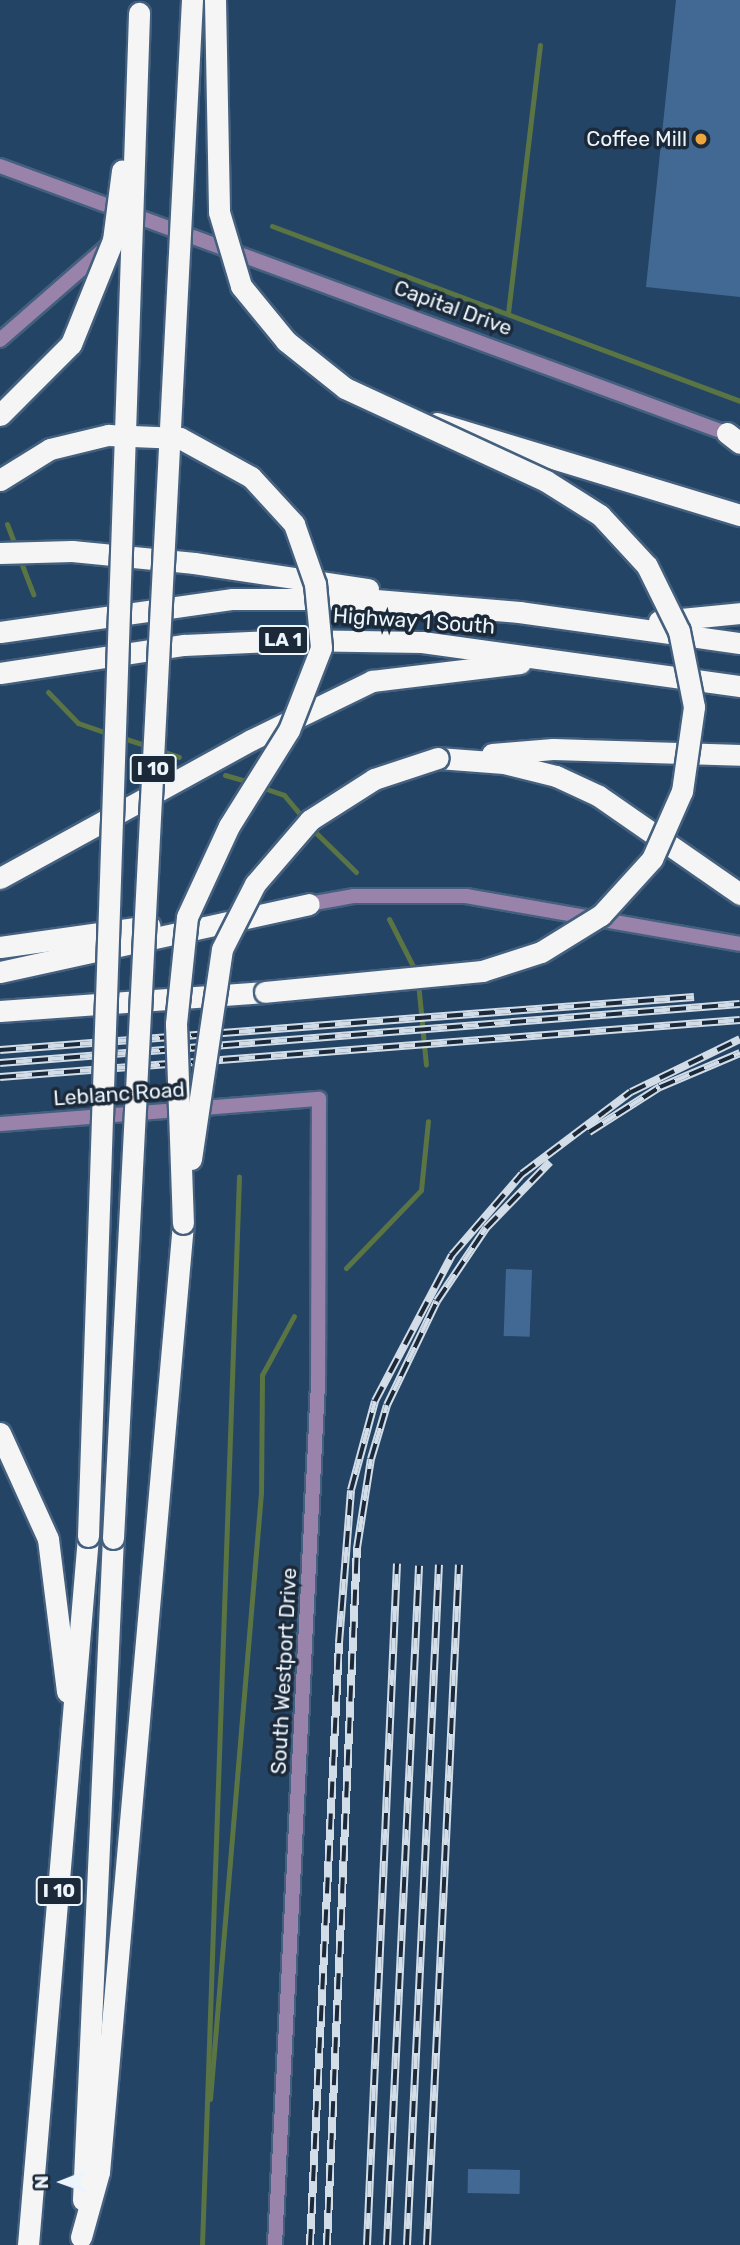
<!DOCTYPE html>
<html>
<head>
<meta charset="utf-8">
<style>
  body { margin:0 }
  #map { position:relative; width:740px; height:2245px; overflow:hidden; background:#244466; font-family:Rubik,sans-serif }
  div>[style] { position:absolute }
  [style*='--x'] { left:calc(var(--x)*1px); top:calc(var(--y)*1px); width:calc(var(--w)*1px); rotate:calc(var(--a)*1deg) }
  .stream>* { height:5px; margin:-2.5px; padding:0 2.5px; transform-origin:2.5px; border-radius:2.5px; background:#5a7543 }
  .building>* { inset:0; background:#426993; transform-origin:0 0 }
  .roads { filter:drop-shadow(2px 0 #44607e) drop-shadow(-2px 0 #44607e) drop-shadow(0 2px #44607e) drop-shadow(0 -2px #44607e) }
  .street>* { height:14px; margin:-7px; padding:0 7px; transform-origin:7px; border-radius:7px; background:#9a83aa }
  .highway>* { height:21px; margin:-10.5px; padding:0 10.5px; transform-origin:10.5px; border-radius:10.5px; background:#f5f5f5 }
  .rail>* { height:8px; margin-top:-4px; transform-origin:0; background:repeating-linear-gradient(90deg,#1b2939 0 16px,#d2dde8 0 32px); box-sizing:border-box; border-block:2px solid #d2dde8 }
  .bridges { filter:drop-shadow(2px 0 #44607e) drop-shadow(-2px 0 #44607e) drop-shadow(0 2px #44607e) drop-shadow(0 -2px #44607e) }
  .highway-bridge>* { height:21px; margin:-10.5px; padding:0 10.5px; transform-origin:10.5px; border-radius:10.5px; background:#f5f5f5 }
  .dots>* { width:19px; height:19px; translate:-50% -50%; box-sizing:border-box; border:4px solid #1b2939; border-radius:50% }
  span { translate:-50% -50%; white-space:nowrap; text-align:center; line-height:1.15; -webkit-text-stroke:7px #1b2939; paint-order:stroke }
  .shield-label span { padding:2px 5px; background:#1b2939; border:2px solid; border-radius:5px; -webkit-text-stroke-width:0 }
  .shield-label { font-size:19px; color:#ecf4fc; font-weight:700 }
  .poi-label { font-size:21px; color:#ecf4fc }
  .right { translate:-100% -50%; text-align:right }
  .street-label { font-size:21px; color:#ecf4fc }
  .north { position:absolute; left:28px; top:2147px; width:70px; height:70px; -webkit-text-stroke:5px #1b2939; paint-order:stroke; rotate:269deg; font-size:19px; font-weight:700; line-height:28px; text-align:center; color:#ecf4fc }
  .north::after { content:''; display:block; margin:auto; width:24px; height:32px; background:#ecf4fc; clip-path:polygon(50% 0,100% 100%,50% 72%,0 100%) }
</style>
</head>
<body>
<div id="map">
  <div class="stream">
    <i style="--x:272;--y:226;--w:500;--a:20.5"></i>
    <i style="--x:508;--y:313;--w:270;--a:-83.2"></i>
    <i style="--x:7;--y:524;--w:25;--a:69"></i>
    <i style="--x:19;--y:557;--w:40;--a:69"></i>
    <i style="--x:48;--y:692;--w:43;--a:45.9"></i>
    <i style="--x:78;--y:723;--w:34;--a:19"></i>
    <i style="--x:120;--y:737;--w:28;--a:18"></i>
    <i style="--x:159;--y:750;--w:21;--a:19"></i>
    <i style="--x:225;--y:775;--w:25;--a:16"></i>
    <i style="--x:261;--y:787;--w:24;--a:19"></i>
    <i style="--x:284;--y:795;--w:33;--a:50"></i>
    <i style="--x:311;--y:828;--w:63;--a:44.4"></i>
    <i style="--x:389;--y:919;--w:59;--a:63"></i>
    <i style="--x:418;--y:982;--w:83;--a:84.5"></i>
    <i style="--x:346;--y:1268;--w:108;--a:-46.1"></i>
    <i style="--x:421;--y:1190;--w:69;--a:-84.2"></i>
    <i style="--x:210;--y:2099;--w:608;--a:-85.19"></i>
    <i style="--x:261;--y:1493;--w:118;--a:-89.5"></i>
    <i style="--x:262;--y:1375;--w:67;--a:-61.5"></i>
    <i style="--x:205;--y:2160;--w:984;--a:-88.02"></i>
    <i style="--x:202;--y:2245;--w:88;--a:-88"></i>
  </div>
  <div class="building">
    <i style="clip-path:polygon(676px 0,740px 0,740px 297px,646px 287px)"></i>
    <i style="left:506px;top:1269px;width:26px;height:67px;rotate:2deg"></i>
    <i style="left:468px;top:2169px;width:52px;height:24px;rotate:1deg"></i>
  </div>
  <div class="roads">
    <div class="street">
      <i style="--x:0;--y:166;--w:782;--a:20.2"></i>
      <i style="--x:0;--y:340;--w:147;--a:-41.1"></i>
      <i style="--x:309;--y:904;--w:46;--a:-10.1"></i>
      <i style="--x:354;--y:896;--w:112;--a:0"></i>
      <i style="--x:466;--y:896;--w:278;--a:9.9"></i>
      <i style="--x:0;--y:1124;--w:320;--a:-4.5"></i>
      <i style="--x:319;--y:1099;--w:285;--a:90.2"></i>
      <i style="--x:318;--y:1384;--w:862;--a:92.86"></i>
    </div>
    <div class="highway">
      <i style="--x:437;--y:423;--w:317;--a:16.9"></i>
      <i style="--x:727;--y:433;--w:16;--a:38"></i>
      <i style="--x:0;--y:553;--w:72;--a:-1.6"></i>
      <i style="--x:72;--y:551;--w:123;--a:5.6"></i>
      <i style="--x:194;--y:563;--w:176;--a:8.5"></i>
      <i style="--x:659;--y:621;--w:81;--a:-5.6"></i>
      <i style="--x:0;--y:632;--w:235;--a:-8.1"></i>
      <i style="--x:233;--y:599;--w:131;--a:0"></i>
      <i style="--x:364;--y:599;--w:156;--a:4.8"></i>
      <i style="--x:519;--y:612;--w:223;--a:8"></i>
      <i style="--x:0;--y:673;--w:186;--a:-8.7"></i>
      <i style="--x:184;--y:645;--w:109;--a:-2.6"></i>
      <i style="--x:293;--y:640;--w:129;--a:0.9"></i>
      <i style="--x:422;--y:642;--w:321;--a:7.9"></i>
      <i style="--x:492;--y:754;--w:61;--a:-4.7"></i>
      <i style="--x:553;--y:749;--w:187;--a:1.8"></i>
      <i style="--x:438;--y:758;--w:66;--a:4.3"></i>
      <i style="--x:504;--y:763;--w:54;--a:14"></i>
      <i style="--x:556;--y:776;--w:47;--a:24.9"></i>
      <i style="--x:599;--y:796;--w:172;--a:34.8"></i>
      <i style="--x:0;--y:878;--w:286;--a:-28.8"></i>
      <i style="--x:251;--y:740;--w:135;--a:-26"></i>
      <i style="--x:372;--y:681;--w:149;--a:-6.9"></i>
      <i style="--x:0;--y:947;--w:151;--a:-8"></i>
      <i style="--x:0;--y:972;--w:316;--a:-12.4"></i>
      <i style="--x:0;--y:1011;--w:266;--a:-4.1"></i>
      <i style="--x:0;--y:1433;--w:116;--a:65.6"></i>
      <i style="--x:48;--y:1539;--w:154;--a:82.9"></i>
      <i style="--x:83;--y:2200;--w:663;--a:-87.41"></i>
      <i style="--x:81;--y:2237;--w:67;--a:-74.5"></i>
      <i style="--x:99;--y:2172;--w:953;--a:-84.94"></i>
      <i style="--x:28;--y:2245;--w:712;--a:-85.16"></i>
    </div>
  </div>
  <div class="rail">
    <i style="--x:0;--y:1050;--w:696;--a:-4.37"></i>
    <i style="--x:0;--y:1063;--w:742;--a:-4.56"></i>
    <i style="--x:0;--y:1077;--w:742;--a:-4.4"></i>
    <i style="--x:589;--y:1132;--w:84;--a:-32.4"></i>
    <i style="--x:660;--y:1087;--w:87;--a:-23"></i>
    <i style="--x:310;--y:2245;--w:603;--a:-87.24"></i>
    <i style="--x:339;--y:1643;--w:153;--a:-85.5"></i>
    <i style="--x:351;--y:1490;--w:92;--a:-74.9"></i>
    <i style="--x:375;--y:1401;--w:165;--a:-62.2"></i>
    <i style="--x:452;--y:1255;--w:107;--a:-49.2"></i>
    <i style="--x:522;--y:1174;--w:136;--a:-37"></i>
    <i style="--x:631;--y:1092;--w:121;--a:-25.9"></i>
    <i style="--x:327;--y:2245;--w:698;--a:-87.54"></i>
    <i style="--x:357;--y:1548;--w:90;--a:-81.1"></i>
    <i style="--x:371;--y:1459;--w:56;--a:-73.5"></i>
    <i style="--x:387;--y:1405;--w:115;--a:-64.3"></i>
    <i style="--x:437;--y:1301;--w:88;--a:-56.1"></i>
    <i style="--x:486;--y:1228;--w:92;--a:-45.9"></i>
    <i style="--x:367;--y:2245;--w:682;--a:-87.48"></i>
    <i style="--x:387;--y:2245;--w:680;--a:-87.3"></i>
    <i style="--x:407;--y:2245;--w:681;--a:-87.31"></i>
    <i style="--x:427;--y:2245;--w:681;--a:-87.31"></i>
  </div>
  <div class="bridges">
    <div class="highway-bridge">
      <i style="--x:215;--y:0;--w:212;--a:88.9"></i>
      <i style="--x:219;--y:212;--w:77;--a:73.4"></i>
      <i style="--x:241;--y:286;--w:71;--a:50.7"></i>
      <i style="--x:286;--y:341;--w:75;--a:38.5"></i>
      <i style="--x:345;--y:388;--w:221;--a:24.8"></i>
      <i style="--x:546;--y:481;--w:64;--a:32.2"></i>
      <i style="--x:600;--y:515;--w:69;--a:47.3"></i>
      <i style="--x:647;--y:566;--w:72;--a:63.8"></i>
      <i style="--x:679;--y:631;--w:77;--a:78.8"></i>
      <i style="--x:694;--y:707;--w:85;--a:98.1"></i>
      <i style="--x:682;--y:791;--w:74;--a:113.8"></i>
      <i style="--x:652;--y:859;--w:76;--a:132.3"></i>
      <i style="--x:601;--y:915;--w:70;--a:148.3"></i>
      <i style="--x:541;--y:952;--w:62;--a:162.1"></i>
      <i style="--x:482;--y:971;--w:218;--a:174.5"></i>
      <i style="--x:0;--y:415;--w:100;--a:-45"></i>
      <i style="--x:71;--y:344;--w:112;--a:-68"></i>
      <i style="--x:113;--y:240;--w:70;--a:-82.6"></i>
      <i style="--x:0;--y:480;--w:59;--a:-31.8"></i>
      <i style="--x:50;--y:449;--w:60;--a:-13.6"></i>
      <i style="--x:108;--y:435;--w:72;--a:2.4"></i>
      <i style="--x:180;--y:438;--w:81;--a:28.8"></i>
      <i style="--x:251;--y:477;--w:64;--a:47.5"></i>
      <i style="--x:294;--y:524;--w:64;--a:70.7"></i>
      <i style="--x:315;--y:584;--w:64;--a:84.6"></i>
      <i style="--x:321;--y:648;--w:88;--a:111.3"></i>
      <i style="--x:289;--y:730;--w:113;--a:122"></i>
      <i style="--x:229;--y:826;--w:100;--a:114.8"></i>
      <i style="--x:187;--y:917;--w:108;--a:95.9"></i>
      <i style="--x:176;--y:1024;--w:199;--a:88"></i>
      <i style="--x:191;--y:1159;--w:212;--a:-81.6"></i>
      <i style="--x:222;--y:949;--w:73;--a:-63.1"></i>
      <i style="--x:255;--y:884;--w:84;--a:-49.3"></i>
      <i style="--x:310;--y:820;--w:76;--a:-32.6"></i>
      <i style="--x:374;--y:779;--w:67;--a:-18.2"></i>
      <i style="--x:88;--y:1536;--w:1524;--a:-88.08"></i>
      <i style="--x:113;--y:1538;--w:1540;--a:-87.06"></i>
    </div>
  </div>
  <div class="dots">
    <i style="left:701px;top:139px;background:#f0a63f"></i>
  </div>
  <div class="shield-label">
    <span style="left:283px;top:640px">LA 1</span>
    <span style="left:153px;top:769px">I 10</span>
    <span style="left:59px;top:1891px">I 10</span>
  </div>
  <div class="poi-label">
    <span class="right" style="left:687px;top:139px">Coffee Mill</span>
  </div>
  <div class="street-label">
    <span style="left:453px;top:308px;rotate:20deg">Capital Drive</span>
    <span style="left:414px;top:621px;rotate:4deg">Highway 1 South</span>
    <span style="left:119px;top:1094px;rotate:-4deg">Leblanc Road</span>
    <span style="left:284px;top:1671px;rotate:-87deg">South Westport Drive</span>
  </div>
  <div class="north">N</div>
</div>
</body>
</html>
